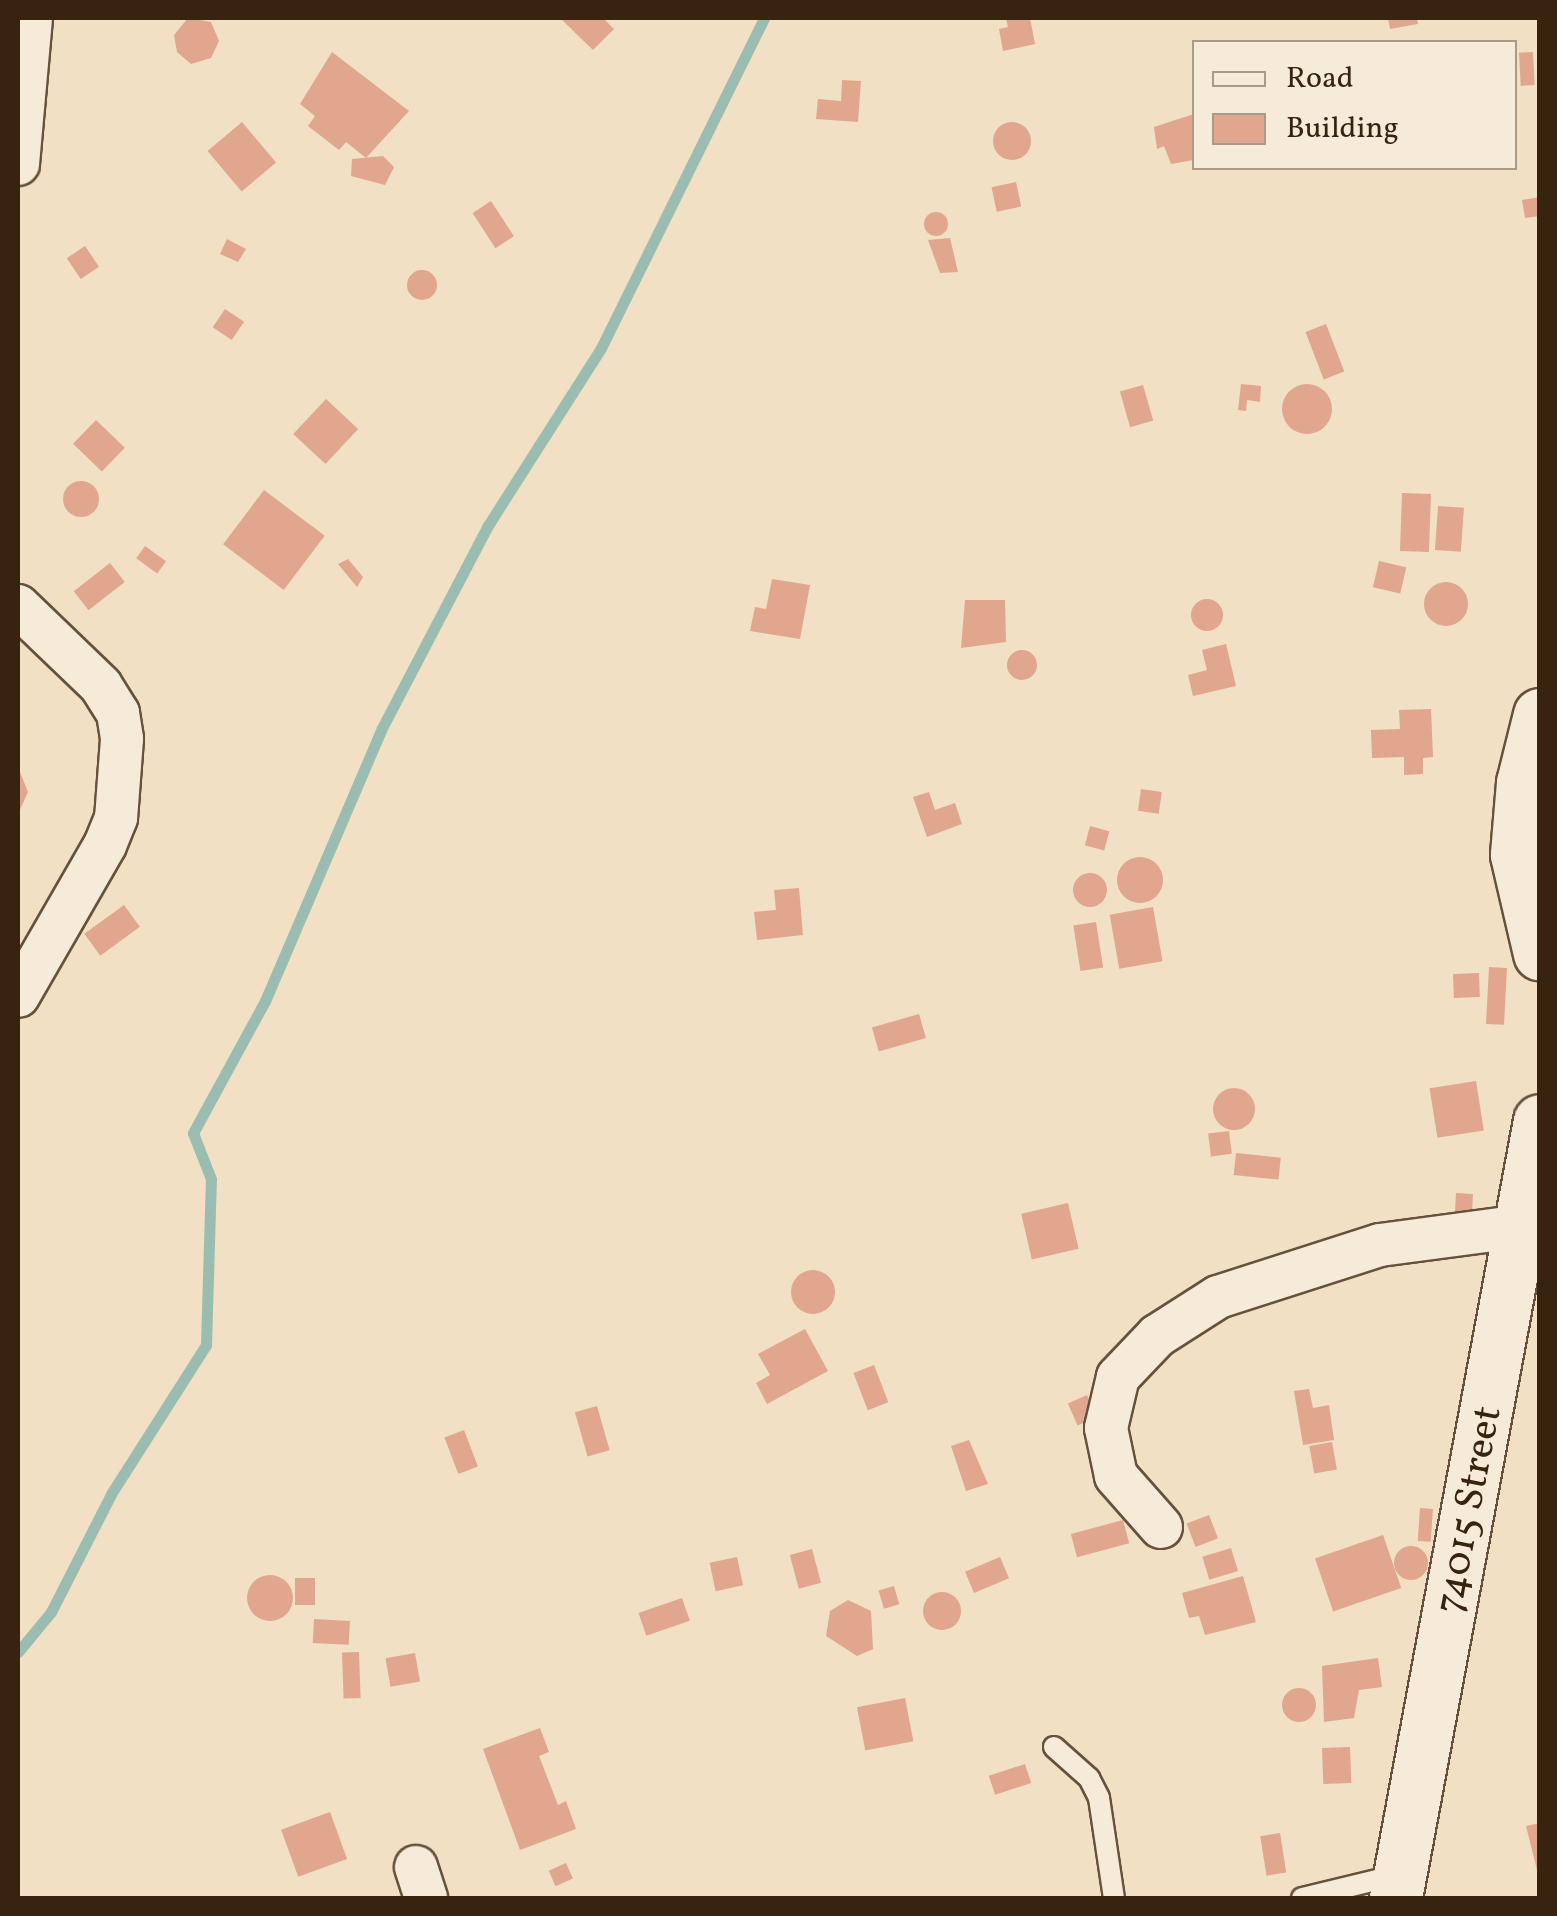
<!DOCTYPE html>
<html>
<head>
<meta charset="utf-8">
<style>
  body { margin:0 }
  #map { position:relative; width:1557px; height:1916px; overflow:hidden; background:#f1e0c4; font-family:Vollkorn,serif }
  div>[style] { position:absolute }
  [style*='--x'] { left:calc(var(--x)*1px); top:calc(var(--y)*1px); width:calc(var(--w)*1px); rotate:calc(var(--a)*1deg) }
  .stream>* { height:11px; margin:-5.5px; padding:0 5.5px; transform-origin:5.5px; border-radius:5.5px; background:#9bbdb1 }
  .building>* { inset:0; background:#e1a68e; transform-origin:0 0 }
  .round { border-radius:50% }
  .roads { filter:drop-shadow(2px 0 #66523c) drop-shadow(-2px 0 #66523c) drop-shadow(0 2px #66523c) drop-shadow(0 -2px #66523c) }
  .service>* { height:20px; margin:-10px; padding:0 10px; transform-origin:10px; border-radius:10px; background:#f6ebd9 }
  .minor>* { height:42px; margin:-21px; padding:0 21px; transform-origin:21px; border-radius:21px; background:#f6ebd9 }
  .tertiary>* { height:52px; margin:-26px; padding:0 26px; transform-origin:26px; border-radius:26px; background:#f6ebd9 }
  span { translate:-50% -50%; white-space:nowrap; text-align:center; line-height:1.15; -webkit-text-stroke:10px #f6ebd9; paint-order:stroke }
  .street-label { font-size:40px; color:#38230f }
  .frame { position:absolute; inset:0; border:20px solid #38230f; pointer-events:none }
  .legend { position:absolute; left:1192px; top:40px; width:325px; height:130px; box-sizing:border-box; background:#f6ebd9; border:2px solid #aa9b88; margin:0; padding:12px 18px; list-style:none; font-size:30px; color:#38230f }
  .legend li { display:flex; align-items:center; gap:20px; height:50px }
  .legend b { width:50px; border:2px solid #aa9b88 }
</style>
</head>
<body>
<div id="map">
  <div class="stream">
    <i style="--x:18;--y:1652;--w:52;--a:-50.5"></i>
    <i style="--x:51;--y:1612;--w:132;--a:-63"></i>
    <i style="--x:111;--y:1494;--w:177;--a:-57.5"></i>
    <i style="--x:206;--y:1345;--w:166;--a:-88.3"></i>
    <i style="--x:211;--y:1179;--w:49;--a:-111.4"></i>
    <i style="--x:193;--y:1133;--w:150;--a:-61.4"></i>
    <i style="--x:265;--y:1001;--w:297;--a:-66.8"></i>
    <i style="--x:382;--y:728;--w:227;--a:-62.4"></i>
    <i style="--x:487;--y:527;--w:212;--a:-57.5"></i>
    <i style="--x:601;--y:348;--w:368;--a:-63.7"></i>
  </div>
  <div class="building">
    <i style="clip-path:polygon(188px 18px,211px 22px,219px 41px,211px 58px,191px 64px,177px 52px,174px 35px)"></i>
    <i style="clip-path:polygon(560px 18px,603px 18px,614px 29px,593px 50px)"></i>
    <i style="clip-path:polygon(1006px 18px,1030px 18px,1035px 44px,1003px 51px,999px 29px,1008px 27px)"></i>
    <i style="clip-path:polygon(1388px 18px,1417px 18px,1418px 24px,1390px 29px)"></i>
    <i style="clip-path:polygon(332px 52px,409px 111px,366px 158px,346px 142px,339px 150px,308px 126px,315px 116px,300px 104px)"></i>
    <i style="left:1533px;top:52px;width:33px;height:14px;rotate:87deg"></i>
    <i style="clip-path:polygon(842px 80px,861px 81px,858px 122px,816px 119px,818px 99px,841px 101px)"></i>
    <i style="clip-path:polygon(1194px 114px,1194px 160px,1171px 164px,1164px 146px,1157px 149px,1154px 127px)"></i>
    <i class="round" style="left:993px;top:122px;width:38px;height:38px"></i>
    <i style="left:242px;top:122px;width:53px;height:45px;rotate:50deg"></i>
    <i style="clip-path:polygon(383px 156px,394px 167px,385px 185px,351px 176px,352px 159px)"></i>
    <i style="left:1016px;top:182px;width:25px;height:25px;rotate:78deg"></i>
    <i style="clip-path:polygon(1540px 197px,1540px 216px,1525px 218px,1522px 200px)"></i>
    <i style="left:491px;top:201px;width:42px;height:22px;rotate:57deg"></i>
    <i class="round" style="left:924px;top:212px;width:24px;height:24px"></i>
    <i style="clip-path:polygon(950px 238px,958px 272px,940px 273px,928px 240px)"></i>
    <i style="clip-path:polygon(227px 239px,246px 249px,238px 262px,220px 254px)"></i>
    <i style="left:85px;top:246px;width:25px;height:22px;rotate:56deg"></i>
    <i class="round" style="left:407px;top:270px;width:30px;height:30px"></i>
    <i style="left:225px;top:309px;width:23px;height:22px;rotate:34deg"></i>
    <i style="left:1326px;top:324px;width:51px;height:22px;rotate:69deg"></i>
    <i style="clip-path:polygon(1241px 384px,1261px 386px,1260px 402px,1247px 400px,1246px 411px,1238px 410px)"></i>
    <i class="round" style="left:1282px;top:384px;width:50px;height:50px"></i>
    <i style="left:1143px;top:385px;width:37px;height:24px;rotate:74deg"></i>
    <i style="left:326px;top:399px;width:44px;height:48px;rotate:43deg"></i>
    <i style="left:96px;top:420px;width:40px;height:33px;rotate:44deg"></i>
    <i class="round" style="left:63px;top:481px;width:36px;height:36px"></i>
    <i style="left:264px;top:490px;width:76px;height:68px;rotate:37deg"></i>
    <i style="left:1402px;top:493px;width:29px;height:58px;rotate:2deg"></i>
    <i style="left:1438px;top:506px;width:26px;height:44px;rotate:4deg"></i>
    <i style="left:145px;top:546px;width:26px;height:15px;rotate:36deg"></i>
    <i style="clip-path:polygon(348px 559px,363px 577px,357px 587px,338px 564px)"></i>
    <i style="left:1379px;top:561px;width:28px;height:27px;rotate:13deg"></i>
    <i style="left:110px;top:563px;width:24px;height:46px;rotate:52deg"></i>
    <i style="clip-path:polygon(772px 579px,810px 585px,800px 639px,750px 631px,755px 607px,766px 609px)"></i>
    <i class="round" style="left:1424px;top:582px;width:44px;height:44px"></i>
    <i class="round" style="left:1191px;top:599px;width:32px;height:32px"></i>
    <i style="clip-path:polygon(965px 600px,1005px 600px,1006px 642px,961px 648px)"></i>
    <i style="clip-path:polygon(1226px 644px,1236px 686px,1193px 696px,1188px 675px,1207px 670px,1202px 650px)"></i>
    <i class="round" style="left:1007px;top:650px;width:30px;height:30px"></i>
    <i style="clip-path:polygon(1431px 709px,1433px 757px,1423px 758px,1423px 774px,1404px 775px,1404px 757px,1372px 758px,1371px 730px,1400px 729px,1399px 710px)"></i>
    <i style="clip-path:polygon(18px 767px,28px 792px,18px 814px)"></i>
    <i style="left:1141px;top:789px;width:21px;height:22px;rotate:8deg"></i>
    <i style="clip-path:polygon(929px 792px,935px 810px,955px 803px,962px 824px,927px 837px,913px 797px)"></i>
    <i style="left:1090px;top:826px;width:20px;height:20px;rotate:15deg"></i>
    <i class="round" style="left:1117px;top:857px;width:46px;height:46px"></i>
    <i class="round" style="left:1073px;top:873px;width:34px;height:34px"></i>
    <i style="clip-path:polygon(799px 888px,803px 935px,757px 940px,754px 912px,776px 910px,774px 890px)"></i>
    <i style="left:124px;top:905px;width:27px;height:49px;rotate:54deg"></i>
    <i style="left:1153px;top:907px;width:55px;height:44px;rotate:80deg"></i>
    <i style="left:1096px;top:922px;width:46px;height:23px;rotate:81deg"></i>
    <i style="left:1489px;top:967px;width:18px;height:57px;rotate:3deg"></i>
    <i style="left:1479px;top:973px;width:24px;height:26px;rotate:88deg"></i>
    <i style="left:919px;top:1014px;width:25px;height:49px;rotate:74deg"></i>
    <i style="left:1476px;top:1081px;width:50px;height:47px;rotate:81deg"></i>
    <i class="round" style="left:1213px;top:1088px;width:42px;height:42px"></i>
    <i style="left:1229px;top:1131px;width:23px;height:21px;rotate:83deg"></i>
    <i style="left:1236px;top:1153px;width:45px;height:22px;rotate:6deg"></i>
    <i style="left:1456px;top:1193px;width:17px;height:21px;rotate:3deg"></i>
    <i style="left:1068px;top:1203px;width:47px;height:48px;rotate:77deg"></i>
    <i class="round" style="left:791px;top:1270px;width:44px;height:44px"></i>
    <i style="clip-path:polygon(805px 1329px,828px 1371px,767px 1404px,756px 1383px,770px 1375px,758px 1354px)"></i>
    <i style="left:874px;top:1365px;width:40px;height:22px;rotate:69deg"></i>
    <i style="clip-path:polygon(1309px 1389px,1313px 1408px,1329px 1405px,1334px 1440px,1303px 1445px,1294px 1391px)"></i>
    <i style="left:1087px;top:1395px;width:24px;height:21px;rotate:66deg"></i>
    <i style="left:597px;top:1406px;width:46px;height:23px;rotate:74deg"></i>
    <i style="left:464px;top:1430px;width:39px;height:21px;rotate:69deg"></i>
    <i style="clip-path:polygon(969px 1440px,988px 1484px,966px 1491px,951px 1446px)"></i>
    <i style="left:1332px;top:1442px;width:28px;height:23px;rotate:80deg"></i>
    <i style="left:1420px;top:1508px;width:13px;height:33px;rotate:4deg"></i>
    <i style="left:1209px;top:1515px;width:25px;height:24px;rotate:69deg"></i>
    <i style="left:1123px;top:1520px;width:24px;height:54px;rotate:75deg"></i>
    <i style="left:1383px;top:1535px;width:56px;height:72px;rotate:71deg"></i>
    <i class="round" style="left:1394px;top:1546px;width:34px;height:34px"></i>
    <i style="left:1231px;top:1548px;width:24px;height:30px;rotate:73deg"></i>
    <i style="left:812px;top:1549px;width:35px;height:23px;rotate:75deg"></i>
    <i style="left:737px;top:1557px;width:29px;height:28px;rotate:78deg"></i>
    <i style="left:1000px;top:1557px;width:23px;height:38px;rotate:67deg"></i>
    <i class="round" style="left:247px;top:1575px;width:46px;height:46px"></i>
    <i style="clip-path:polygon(1243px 1576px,1256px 1622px,1205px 1635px,1199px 1616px,1189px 1618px,1182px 1593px)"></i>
    <i style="left:315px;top:1578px;width:27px;height:20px;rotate:90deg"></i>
    <i style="left:894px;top:1586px;width:19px;height:16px;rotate:74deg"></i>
    <i class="round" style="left:923px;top:1592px;width:38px;height:38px"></i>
    <i style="left:682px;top:1598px;width:24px;height:46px;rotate:71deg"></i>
    <i style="clip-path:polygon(848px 1600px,871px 1611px,873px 1649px,857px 1656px,826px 1636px,830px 1611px)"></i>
    <i style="left:314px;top:1619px;width:36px;height:24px;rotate:3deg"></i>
    <i style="left:359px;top:1652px;width:46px;height:17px;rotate:88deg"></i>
    <i style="left:415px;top:1653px;width:29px;height:30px;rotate:80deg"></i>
    <i style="clip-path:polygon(1378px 1658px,1382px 1687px,1359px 1690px,1354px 1718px,1324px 1722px,1322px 1666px)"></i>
    <i class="round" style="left:1282px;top:1688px;width:34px;height:34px"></i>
    <i style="left:905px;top:1698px;width:44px;height:49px;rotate:79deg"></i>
    <i style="clip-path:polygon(540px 1728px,549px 1752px,539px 1756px,558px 1805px,566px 1801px,576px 1829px,520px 1850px,483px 1749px)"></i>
    <i style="left:1350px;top:1747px;width:36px;height:28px;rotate:88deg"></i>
    <i style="left:1025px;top:1764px;width:20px;height:38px;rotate:72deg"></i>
    <i style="left:330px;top:1812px;width:50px;height:52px;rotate:70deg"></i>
    <i style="clip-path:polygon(1540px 1823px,1540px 1874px,1538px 1874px,1526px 1826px)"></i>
    <i style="left:1280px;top:1833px;width:40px;height:20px;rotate:81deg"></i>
    <i style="left:566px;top:1863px;width:17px;height:19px;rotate:66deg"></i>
  </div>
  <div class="roads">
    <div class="service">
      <i style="--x:1054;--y:1747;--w:47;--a:41.5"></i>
      <i style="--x:1089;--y:1778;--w:22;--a:63"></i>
      <i style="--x:1099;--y:1798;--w:101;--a:81.5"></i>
      <i style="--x:1302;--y:1898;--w:98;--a:-13.6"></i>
    </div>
    <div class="minor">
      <i style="--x:18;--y:164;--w:147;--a:-84.9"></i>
      <i style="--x:18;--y:606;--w:115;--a:43.9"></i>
      <i style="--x:101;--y:686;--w:32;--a:58"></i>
      <i style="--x:118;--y:713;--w:26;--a:81"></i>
      <i style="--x:122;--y:739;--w:79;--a:94.3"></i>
      <i style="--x:116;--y:818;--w:29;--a:112"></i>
      <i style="--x:105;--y:845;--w:174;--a:119.9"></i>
      <i style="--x:1161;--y:1527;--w:68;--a:-131.4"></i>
      <i style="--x:1116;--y:1476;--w:49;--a:-101.8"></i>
      <i style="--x:1106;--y:1428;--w:52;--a:-76.8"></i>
      <i style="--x:1118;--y:1377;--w:57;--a:-46.4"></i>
      <i style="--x:1157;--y:1336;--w:72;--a:-32.6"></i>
      <i style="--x:1218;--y:1297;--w:170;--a:-17.8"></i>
      <i style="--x:1380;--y:1245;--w:143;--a:-7.6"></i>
      <i style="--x:416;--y:1867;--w:33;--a:72"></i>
    </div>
    <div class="tertiary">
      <i style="--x:1540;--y:715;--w:70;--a:104"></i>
      <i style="--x:1523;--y:783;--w:72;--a:94.8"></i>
      <i style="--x:1517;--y:855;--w:102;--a:76.9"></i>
      <i style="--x:1396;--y:1898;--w:790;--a:-79.5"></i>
    </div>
  </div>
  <div class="street-label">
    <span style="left:1470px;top:1510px;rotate:-79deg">74015 Street</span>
  </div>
  <div class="frame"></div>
  <ul class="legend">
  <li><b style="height:12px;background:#f6ebd9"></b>Road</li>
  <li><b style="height:28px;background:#e1a68e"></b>Building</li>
  </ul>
</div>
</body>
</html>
